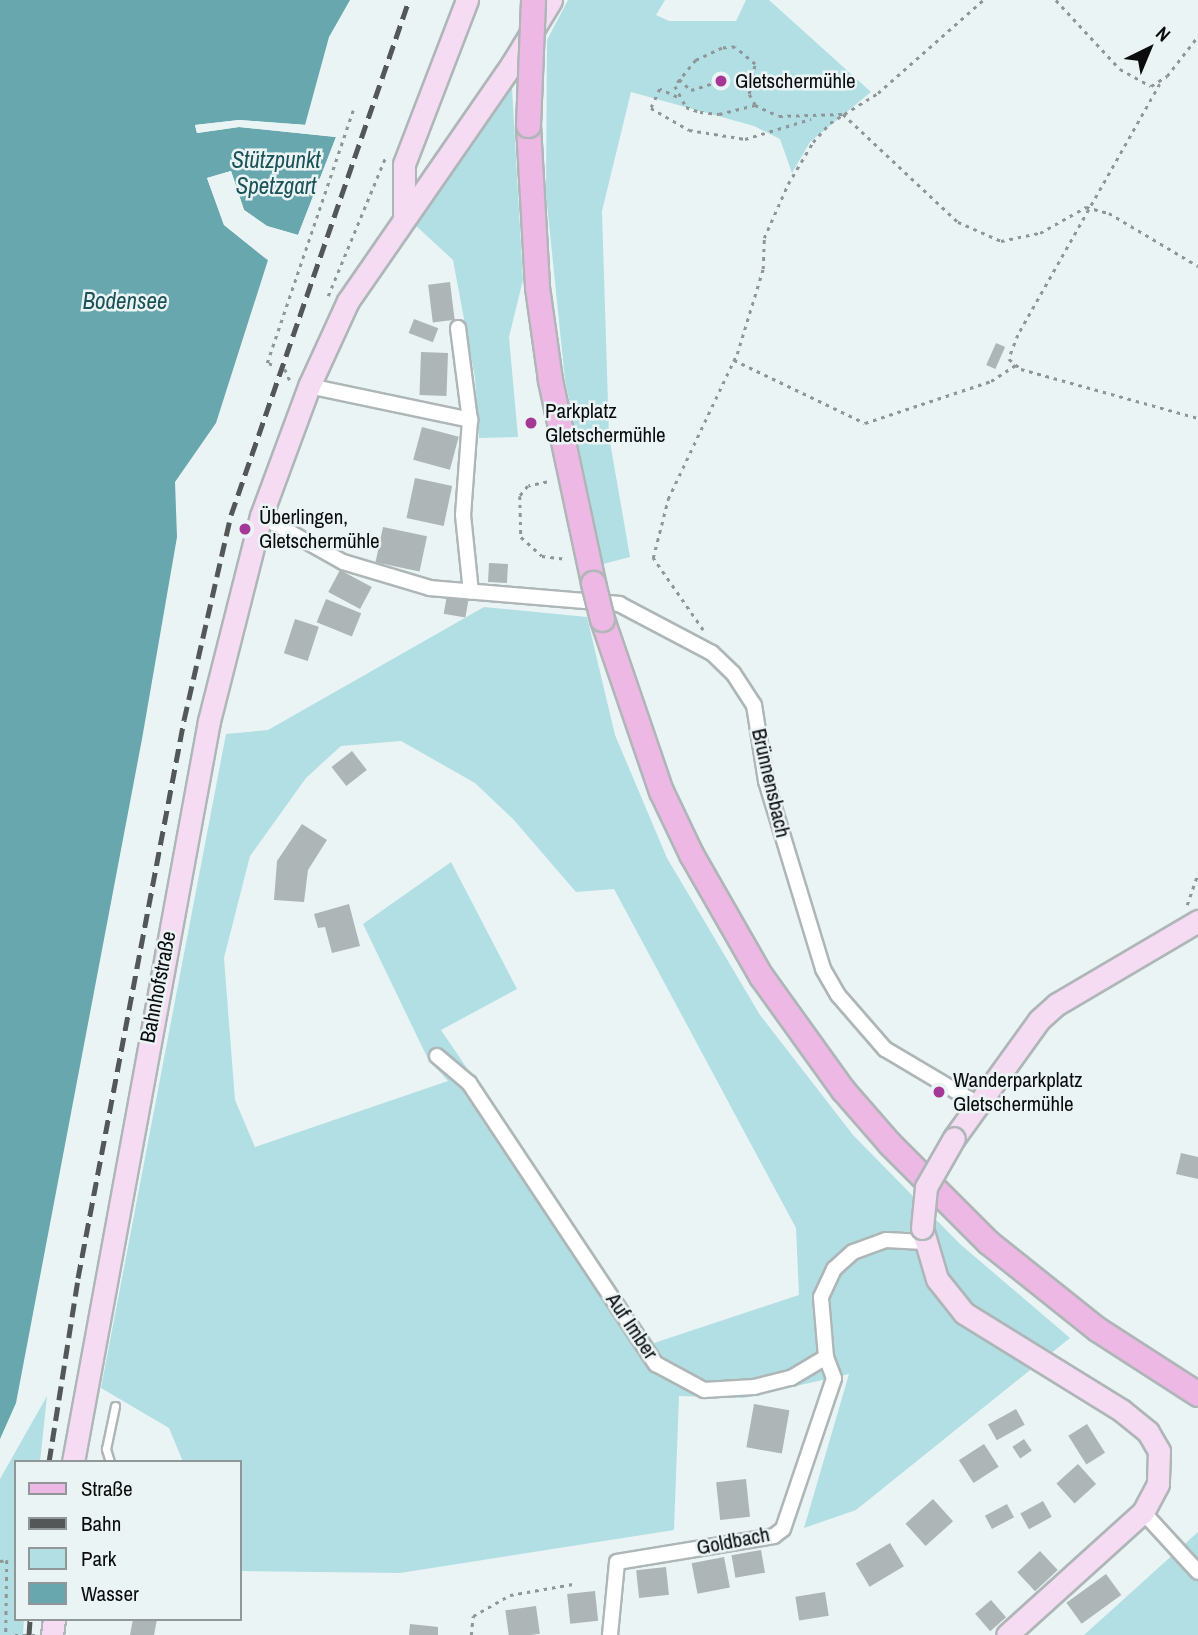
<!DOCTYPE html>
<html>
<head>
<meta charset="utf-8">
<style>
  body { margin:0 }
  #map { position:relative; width:1198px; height:1635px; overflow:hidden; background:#ebf4f5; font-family:"Archivo Narrow",sans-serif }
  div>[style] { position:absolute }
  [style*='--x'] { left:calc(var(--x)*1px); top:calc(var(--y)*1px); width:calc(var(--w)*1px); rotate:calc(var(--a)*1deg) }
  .green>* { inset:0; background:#b2dfe4 }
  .water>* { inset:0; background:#67a7ad }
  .pier>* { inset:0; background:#ebf4f5 }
  .building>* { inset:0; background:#adb5b6; transform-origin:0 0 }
  .path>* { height:2.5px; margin-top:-1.25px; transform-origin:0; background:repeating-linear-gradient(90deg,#909697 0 3.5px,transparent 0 8.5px) }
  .roads { filter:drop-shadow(2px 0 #aeb6b7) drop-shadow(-2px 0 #aeb6b7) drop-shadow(0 2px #aeb6b7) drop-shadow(0 -2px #aeb6b7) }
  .lane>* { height:7px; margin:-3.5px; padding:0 3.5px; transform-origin:3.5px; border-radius:3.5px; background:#fff }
  .street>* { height:14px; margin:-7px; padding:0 7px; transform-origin:7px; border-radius:7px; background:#fff }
  .secondary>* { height:21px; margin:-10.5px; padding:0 10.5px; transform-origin:10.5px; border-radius:10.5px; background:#f6dcf2 }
  .primary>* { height:23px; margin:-11.5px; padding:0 11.5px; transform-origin:11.5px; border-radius:11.5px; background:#edb9e4 }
  .rail>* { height:5px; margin-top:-2.5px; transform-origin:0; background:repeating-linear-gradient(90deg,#535758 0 14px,transparent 0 21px) }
  .bridges { filter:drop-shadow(2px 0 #aeb6b7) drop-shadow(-2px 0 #aeb6b7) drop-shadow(0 2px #aeb6b7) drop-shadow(0 -2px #aeb6b7) }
  .secondary-bridge>* { height:21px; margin:-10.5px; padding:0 10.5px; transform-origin:10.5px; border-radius:10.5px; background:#f6dcf2 }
  .primary-bridge>* { height:23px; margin:-11.5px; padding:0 11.5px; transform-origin:11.5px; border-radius:11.5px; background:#edb9e4 }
  .dots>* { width:19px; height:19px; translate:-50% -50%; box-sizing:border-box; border:4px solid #ebf4f5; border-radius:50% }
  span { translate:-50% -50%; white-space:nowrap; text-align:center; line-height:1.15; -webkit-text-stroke:5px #ebf4f5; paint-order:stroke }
  .poi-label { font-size:21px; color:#0a0c0d }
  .left { translate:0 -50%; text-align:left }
  .street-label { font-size:21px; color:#0a0c0d }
  .water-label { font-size:23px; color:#1a5257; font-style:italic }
  .legend { position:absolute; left:14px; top:1460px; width:228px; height:161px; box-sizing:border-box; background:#ebf4f5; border:2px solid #919798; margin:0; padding:9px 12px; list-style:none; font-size:21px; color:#0a0c0d }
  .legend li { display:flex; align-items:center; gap:14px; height:35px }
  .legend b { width:35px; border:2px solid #919798 }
  .north { position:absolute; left:1114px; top:14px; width:70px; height:70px; -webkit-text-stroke:5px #ebf4f5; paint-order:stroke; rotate:43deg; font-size:19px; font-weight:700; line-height:28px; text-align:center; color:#0a0c0d }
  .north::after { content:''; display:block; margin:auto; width:24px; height:32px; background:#0a0c0d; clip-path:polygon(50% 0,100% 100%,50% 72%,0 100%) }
</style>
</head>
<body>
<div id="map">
  <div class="green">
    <i style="clip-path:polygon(568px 0,665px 0,656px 15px,669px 21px,736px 21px,746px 0,769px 0,871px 92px,810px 142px,792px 173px,780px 139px,754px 126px,631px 92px,602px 211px,609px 436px,630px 557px,603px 564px,565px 380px,546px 194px,547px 40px)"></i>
    <i style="clip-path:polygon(512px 88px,523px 280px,509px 337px,518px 437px,479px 438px,475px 378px,453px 260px,414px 224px)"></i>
    <i style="clip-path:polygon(evenodd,484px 607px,587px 617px,615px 735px,667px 858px,760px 1015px,853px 1135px,960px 1244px,1070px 1338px,856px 1510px,804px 1528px,849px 1374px,743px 1398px,679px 1396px,674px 1530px,400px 1573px,240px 1571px,240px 1462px,183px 1462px,169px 1428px,101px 1388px,226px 734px,268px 730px,484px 607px,401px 741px,475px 783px,513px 819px,576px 892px,614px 889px,796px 1228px,799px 1295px,654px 1343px,441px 1030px,517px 989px,451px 862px,363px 924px,428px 1059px,448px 1081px,255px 1147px,235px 1100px,224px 958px,250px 856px,306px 778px,341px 746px,401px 741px)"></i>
    <i style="clip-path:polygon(47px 1396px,40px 1462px,16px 1462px,16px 1619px,24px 1619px,23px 1635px,0 1635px,0 1479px)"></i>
    <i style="clip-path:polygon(1198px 1532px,1198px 1635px,1084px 1635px)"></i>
  </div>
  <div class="water">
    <i style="clip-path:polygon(0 0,350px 0,329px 37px,305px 125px,239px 120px,195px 125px,197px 133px,239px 127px,336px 137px,298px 235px,267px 226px,244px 210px,231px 171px,207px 178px,224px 225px,268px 260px,216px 423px,175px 482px,177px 537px,142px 739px,16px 1403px,0 1439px)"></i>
  </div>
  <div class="pier">
    <i style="clip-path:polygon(239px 120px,308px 125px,306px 128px,329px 130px,339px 136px,299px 238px,265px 229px,241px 212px,229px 175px,212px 180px,227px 223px,271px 263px,224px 225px,207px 178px,231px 171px,244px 210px,267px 226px,298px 235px,336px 137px,239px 127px,197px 133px,195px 125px)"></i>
  </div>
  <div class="building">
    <i style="left:450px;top:282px;width:38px;height:22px;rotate:83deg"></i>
    <i style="left:414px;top:319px;width:26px;height:15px;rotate:21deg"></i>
    <i style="left:996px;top:343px;width:10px;height:24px;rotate:24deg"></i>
    <i style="left:421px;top:352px;width:27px;height:43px;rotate:2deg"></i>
    <i style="left:422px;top:427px;width:38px;height:34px;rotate:15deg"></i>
    <i style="left:415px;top:478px;width:38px;height:41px;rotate:12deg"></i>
    <i style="left:383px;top:527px;width:45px;height:36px;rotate:12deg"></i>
    <i style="left:489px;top:563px;width:19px;height:19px;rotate:3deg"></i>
    <i style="left:340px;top:570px;width:36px;height:25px;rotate:28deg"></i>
    <i style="left:447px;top:595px;width:22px;height:19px;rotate:10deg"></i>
    <i style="left:326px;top:599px;width:38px;height:25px;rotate:22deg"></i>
    <i style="left:295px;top:619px;width:25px;height:36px;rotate:18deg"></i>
    <i style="left:352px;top:751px;width:24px;height:26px;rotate:52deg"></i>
    <i style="clip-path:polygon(302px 824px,327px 840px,308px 870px,304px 902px,274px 900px,277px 861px)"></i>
    <i style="clip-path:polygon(349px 904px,360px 946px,332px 953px,325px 927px,318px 928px,314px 914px)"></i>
    <i style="clip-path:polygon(1181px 1153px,1198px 1157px,1198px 1179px,1176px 1174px)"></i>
    <i style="left:754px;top:1404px;width:36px;height:44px;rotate:10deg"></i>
    <i style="left:1016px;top:1409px;width:18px;height:32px;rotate:61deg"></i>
    <i style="left:1087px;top:1424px;width:34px;height:22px;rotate:58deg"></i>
    <i style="left:1024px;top:1439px;width:14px;height:14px;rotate:56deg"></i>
    <i style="left:984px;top:1444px;width:27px;height:30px;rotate:57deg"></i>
    <i style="left:1078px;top:1464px;width:27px;height:29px;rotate:48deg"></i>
    <i style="left:746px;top:1479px;width:38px;height:30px;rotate:84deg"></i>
    <i style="left:933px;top:1499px;width:30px;height:37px;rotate:48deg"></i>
    <i style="left:1043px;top:1501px;width:18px;height:26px;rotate:61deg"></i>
    <i style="left:1007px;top:1504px;width:15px;height:25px;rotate:62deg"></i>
    <i style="left:890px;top:1543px;width:27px;height:40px;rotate:59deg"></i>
    <i style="left:761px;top:1550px;width:23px;height:30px;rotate:80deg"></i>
    <i style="left:1040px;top:1551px;width:26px;height:31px;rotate:47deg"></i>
    <i style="left:724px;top:1557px;width:31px;height:33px;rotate:79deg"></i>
    <i style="left:666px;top:1567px;width:28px;height:30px;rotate:84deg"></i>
    <i style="left:1106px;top:1574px;width:26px;height:49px;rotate:54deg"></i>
    <i style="left:595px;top:1591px;width:30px;height:28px;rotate:84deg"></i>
    <i style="left:825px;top:1592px;width:24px;height:30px;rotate:81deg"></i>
    <i style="left:991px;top:1600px;width:23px;height:21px;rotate:49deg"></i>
    <i style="left:536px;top:1606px;width:28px;height:31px;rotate:82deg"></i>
    <i style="clip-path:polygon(133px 1619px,157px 1619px,154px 1635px,130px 1635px)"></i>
    <i style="clip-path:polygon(410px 1624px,438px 1627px,438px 1635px,409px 1635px)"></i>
  </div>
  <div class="path">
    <i style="--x:1056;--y:0;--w:94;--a:47.2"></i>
    <i style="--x:1120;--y:69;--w:35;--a:29"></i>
    <i style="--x:1151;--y:86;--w:19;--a:-32"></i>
    <i style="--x:1167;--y:76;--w:51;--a:-52.2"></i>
    <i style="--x:679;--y:79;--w:16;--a:43"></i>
    <i style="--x:691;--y:90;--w:31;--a:-17"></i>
    <i style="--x:1160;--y:84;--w:288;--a:119.5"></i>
    <i style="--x:1018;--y:335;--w:26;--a:111"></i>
    <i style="--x:1009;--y:359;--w:16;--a:40"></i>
    <i style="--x:1021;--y:369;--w:184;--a:15.5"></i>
    <i style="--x:677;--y:97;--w:19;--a:-155"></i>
    <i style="--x:660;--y:89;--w:21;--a:115"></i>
    <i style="--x:651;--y:108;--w:44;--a:30.1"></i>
    <i style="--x:689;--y:130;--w:57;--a:9.1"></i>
    <i style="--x:745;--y:139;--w:69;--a:-16.9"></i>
    <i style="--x:755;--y:105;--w:13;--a:-119"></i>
    <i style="--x:749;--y:94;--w:31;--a:-79"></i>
    <i style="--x:755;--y:64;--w:26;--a:-140"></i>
    <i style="--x:735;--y:47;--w:13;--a:176"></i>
    <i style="--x:722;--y:48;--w:29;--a:155"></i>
    <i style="--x:696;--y:60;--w:33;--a:129"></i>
    <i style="--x:675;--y:86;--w:24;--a:62"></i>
    <i style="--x:686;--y:107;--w:15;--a:20"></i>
    <i style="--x:700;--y:112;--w:19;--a:6"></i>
    <i style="--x:719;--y:114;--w:37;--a:-14"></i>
    <i style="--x:755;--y:105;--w:26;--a:25"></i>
    <i style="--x:779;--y:116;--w:64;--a:-1.8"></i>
    <i style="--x:843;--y:114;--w:158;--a:43.2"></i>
    <i style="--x:958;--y:222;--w:47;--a:23.8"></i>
    <i style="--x:1001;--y:241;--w:40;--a:-12"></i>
    <i style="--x:1040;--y:233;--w:53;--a:-29.5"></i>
    <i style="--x:1086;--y:207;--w:24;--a:15"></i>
    <i style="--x:1109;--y:213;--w:104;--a:30.8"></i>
    <i style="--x:328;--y:296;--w:152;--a:-67.5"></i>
    <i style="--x:734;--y:360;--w:145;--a:25.7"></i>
    <i style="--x:865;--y:423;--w:133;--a:-18.4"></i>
    <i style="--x:991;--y:381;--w:30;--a:-33"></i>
    <i style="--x:272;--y:365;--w:5;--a:-158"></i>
    <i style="--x:267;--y:363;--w:267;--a:-71.2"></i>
    <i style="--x:285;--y:369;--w:13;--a:67"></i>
    <i style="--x:547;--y:482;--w:19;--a:168"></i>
    <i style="--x:528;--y:486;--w:13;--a:129"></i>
    <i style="--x:520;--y:496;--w:41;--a:88.6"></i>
    <i style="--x:521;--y:537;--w:28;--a:42"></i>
    <i style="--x:542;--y:556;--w:25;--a:7"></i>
    <i style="--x:703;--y:630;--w:88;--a:-124.8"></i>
    <i style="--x:653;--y:558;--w:61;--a:-75.7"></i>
    <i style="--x:668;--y:499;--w:161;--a:-64.6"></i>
    <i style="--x:737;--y:354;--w:89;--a:-73"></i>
    <i style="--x:763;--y:269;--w:31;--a:-88"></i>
    <i style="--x:764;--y:238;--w:59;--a:-66"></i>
    <i style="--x:788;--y:184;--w:49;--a:-59.2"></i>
    <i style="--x:813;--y:142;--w:25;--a:-48"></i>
    <i style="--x:830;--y:123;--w:57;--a:-32"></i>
    <i style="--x:878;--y:93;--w:140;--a:-41.5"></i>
    <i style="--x:1187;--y:905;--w:34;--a:-71"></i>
    <i style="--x:0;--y:1561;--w:7;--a:-8"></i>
    <i style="--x:7;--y:1560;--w:75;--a:90.8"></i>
    <i style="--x:15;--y:1635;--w:20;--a:0"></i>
    <i style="--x:471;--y:1635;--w:19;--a:-84"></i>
    <i style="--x:473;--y:1616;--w:43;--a:-29.6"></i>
    <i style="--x:510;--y:1595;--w:64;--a:-9.9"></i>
  </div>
  <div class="roads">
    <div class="lane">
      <i style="--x:110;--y:1462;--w:14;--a:-107"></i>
      <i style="--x:106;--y:1449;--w:44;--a:-78.2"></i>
    </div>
    <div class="street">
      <i style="--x:458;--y:328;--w:93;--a:82.6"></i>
      <i style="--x:470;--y:420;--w:95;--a:94.2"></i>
      <i style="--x:463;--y:515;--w:77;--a:84.1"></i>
      <i style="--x:309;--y:386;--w:165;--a:11.9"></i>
      <i style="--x:261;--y:516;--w:94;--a:29.3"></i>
      <i style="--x:343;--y:562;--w:91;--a:16.6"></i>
      <i style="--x:430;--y:588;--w:190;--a:4.8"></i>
      <i style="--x:619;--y:604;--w:105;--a:27.8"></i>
      <i style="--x:712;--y:653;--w:29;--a:44"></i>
      <i style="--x:733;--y:673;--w:38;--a:57"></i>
      <i style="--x:754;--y:705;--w:77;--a:81"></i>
      <i style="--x:766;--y:781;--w:196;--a:73.1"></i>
      <i style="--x:823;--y:969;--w:30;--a:60"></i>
      <i style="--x:838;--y:995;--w:72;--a:49"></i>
      <i style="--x:885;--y:1049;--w:106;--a:30.7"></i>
      <i style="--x:437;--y:1056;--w:42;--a:40.2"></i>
      <i style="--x:469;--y:1083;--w:338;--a:56.4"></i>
      <i style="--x:656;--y:1364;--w:55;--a:28.4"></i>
      <i style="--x:704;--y:1390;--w:50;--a:-3.4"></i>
      <i style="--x:754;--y:1387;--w:38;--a:-14"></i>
      <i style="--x:791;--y:1378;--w:41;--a:-31"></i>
      <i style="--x:1143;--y:1512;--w:81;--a:47.5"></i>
      <i style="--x:610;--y:1635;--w:73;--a:-84.5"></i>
      <i style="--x:617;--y:1562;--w:159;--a:-9.4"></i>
      <i style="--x:774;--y:1536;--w:11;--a:-38"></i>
      <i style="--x:783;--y:1529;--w:159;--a:-71.3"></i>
      <i style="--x:834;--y:1378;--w:22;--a:-111"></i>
      <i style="--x:826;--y:1357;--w:60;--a:-94.8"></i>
      <i style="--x:821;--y:1297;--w:31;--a:-65"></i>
      <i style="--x:834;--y:1269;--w:25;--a:-42"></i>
      <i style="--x:853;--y:1252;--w:35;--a:-20"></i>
      <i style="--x:886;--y:1240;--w:38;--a:3"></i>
    </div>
    <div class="secondary">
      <i style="--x:404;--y:215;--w:51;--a:-90"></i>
      <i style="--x:404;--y:164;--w:176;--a:-69"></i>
      <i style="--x:954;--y:1138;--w:145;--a:-54.2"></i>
      <i style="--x:1039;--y:1020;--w:24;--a:-42"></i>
      <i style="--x:1057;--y:1004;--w:164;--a:-30.5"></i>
      <i style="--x:922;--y:1228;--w:53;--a:73.6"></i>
      <i style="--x:937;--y:1279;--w:43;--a:51.5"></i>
      <i style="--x:964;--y:1313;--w:185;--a:31.7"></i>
      <i style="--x:1121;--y:1410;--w:35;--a:39"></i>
      <i style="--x:1148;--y:1432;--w:22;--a:60"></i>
      <i style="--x:1159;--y:1451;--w:33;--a:92"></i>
      <i style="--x:1158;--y:1484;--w:32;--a:118"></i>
      <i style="--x:1143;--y:1512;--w:183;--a:137.9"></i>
      <i style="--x:73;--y:1462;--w:753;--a:-79.6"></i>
      <i style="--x:209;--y:721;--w:211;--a:-75.8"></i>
      <i style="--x:261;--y:516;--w:139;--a:-69.7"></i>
      <i style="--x:309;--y:386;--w:94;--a:-65.4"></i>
      <i style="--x:348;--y:301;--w:288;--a:-55.3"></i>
      <i style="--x:512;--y:64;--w:75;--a:-58.6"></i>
      <i style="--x:52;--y:1635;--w:16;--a:-83"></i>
    </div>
    <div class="primary">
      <i style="--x:528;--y:125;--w:162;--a:86.8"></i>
      <i style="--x:537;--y:287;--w:94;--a:82"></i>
      <i style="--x:550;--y:380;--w:208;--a:78"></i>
      <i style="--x:602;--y:619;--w:182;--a:71.1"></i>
      <i style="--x:661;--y:791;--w:70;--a:64.5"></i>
      <i style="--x:691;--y:854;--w:141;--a:60.2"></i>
      <i style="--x:761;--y:976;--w:140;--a:54.3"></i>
      <i style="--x:843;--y:1090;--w:70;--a:49"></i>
      <i style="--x:889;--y:1143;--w:140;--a:45"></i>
      <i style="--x:988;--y:1242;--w:139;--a:38.6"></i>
      <i style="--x:1097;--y:1329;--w:120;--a:32.8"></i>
    </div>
  </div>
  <div class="rail">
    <i style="--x:49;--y:1462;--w:186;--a:-81"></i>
    <i style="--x:78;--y:1278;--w:568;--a:-79.24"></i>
    <i style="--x:184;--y:720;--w:210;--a:-77.1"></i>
    <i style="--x:231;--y:515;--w:545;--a:-70.93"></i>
    <i style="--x:29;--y:1635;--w:16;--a:-86"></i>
  </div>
  <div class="bridges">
    <div class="secondary-bridge">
      <i style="--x:922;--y:1228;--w:41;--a:-84.4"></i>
      <i style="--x:926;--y:1187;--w:56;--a:-60.3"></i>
    </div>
    <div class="primary-bridge">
      <i style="--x:528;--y:125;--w:125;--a:-87.7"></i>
      <i style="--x:593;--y:583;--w:37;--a:76"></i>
    </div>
  </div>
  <div class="dots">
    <i style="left:721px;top:81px;background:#a53897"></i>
    <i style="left:531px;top:423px;background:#a53897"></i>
    <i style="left:245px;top:529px;background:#a53897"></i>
    <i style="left:939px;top:1092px;background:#a53897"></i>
  </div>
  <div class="poi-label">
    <span class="left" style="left:735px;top:81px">Gletschermühle</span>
    <span class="left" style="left:545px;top:423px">Parkplatz<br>Gletschermühle</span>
    <span class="left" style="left:259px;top:529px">Überlingen,<br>Gletschermühle</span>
    <span class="left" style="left:953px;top:1092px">Wanderparkplatz<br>Gletschermühle</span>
  </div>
  <div class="street-label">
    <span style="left:771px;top:783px;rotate:77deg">Brünnensbach</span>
    <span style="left:158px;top:987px;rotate:-79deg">Bahnhofstraße</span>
    <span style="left:632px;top:1326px;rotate:56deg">Auf Imber</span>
    <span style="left:733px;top:1541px;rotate:-11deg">Goldbach</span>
  </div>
  <div class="water-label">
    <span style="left:276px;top:173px">Stützpunkt<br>Spetzgart</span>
    <span style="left:125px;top:301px">Bodensee</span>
  </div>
  <ul class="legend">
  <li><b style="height:9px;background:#edb9e4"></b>Straße</li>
  <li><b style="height:9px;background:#535758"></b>Bahn</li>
  <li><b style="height:19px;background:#b2dfe4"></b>Park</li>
  <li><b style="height:19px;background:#67a7ad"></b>Wasser</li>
  </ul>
  <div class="north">N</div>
</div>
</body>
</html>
